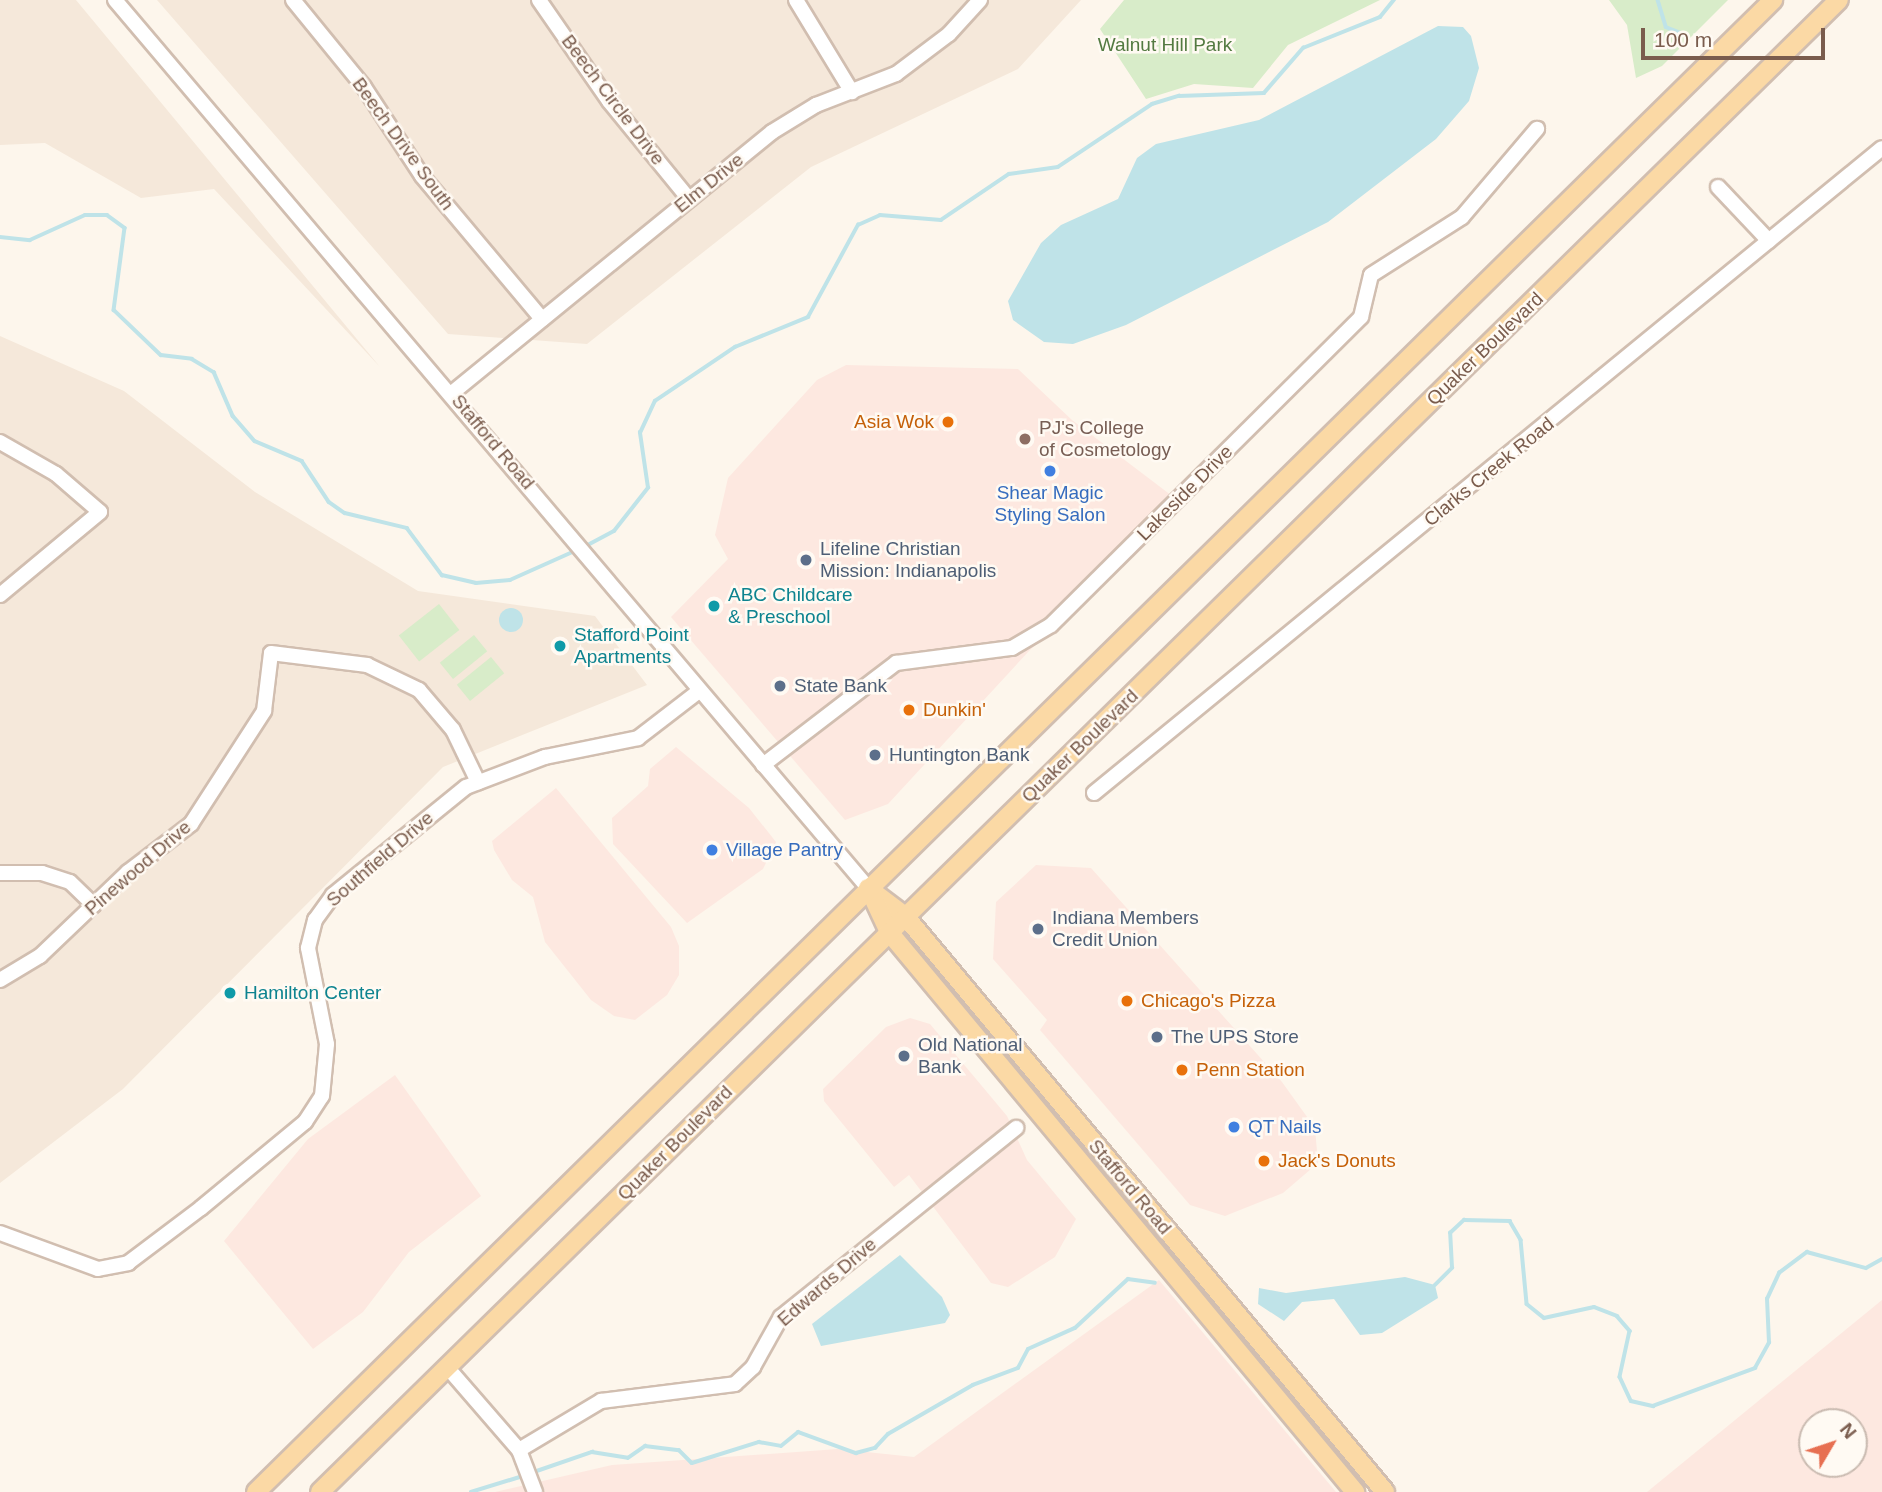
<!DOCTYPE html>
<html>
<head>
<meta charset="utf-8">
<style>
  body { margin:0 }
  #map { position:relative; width:1882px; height:1492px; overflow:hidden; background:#fdf6ec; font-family:Helvetica,sans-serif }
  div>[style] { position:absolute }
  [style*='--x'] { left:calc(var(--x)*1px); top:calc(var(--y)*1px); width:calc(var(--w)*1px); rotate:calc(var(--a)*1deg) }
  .residential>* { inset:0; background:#f5e8da }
  .commercial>* { inset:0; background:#fde8e0 }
  .green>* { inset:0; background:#d8ecc9; transform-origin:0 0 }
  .water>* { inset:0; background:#bfe3e8 }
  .round { border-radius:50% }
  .stream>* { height:3.5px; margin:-1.75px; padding:0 1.75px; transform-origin:1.75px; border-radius:1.75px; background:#bfe3e8 }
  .roads { filter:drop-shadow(2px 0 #d1beb0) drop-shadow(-2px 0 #d1beb0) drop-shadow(0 2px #d1beb0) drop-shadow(0 -2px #d1beb0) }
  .minor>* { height:14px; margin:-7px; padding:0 7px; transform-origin:7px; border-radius:7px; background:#fff }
  .major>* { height:18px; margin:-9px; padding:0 9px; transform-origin:9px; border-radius:9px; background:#fbd9a5 }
  .dots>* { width:19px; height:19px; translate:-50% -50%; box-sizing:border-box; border:4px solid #fffaf3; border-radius:50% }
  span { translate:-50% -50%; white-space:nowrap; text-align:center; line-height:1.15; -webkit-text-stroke:5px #fffaf3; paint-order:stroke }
  .park-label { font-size:19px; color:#537a41 }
  .street-label { font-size:19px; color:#7a5c4d }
  .food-label { font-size:19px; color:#c56008 }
  .right { translate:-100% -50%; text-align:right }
  .left { translate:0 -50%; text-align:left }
  .education-label { font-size:19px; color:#785e54 }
  .shop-label { font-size:19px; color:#366cbe }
  .service-label { font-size:19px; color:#4e5e75 }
  .culture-label { font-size:19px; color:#0d838f }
  .north { position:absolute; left:1798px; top:1408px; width:70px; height:70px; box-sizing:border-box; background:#fffaf3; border:2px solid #cabbb1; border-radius:50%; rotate:51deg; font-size:19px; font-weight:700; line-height:28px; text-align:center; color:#7a5c4d }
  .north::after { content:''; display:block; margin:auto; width:24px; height:32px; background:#e76f51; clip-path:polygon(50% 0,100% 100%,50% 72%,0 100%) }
  .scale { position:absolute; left:1641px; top:28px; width:184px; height:32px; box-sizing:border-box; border:4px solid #7a5c4d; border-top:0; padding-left:9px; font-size:21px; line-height:24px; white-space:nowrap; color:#7a5c4d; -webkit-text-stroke:5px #fffaf3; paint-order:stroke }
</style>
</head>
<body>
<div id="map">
  <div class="residential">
    <i style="clip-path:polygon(0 0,76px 0,380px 367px,214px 189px,141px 198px,45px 143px,0 145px)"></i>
    <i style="clip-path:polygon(157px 0,1081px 0,1018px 69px,811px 167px,587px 344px,448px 334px)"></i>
    <i style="clip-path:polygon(0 336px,124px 391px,255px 492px,418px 591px,595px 616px,647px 685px,443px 767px,123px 1089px,0 1183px)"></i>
  </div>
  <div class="commercial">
    <i style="clip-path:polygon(846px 365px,1018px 369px,1072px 420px,1184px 505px,1029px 651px,888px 804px,845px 820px,671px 617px,728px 559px,715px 535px,728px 478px,817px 380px)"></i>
    <i style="clip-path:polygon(676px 747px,749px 808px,776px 842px,763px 869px,687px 923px,613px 844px,612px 818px,648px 786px,650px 769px)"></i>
    <i style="clip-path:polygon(556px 788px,671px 927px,679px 946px,679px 975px,667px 995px,635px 1020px,614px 1016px,591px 1000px,545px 942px,533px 897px,512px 880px,494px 850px,492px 841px)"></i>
    <i style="clip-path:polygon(1036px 865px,1091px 868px,1282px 1082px,1315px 1128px,1318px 1163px,1283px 1193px,1225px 1216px,1190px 1205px,1040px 1030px,1047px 1020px,993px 959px,996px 902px)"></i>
    <i style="clip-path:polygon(910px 1018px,930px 1024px,1007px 1116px,1027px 1160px,1076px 1219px,1055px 1257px,1008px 1287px,991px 1283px,909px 1175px,894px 1187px,824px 1101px,823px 1089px,886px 1027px)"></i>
    <i style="clip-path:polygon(395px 1075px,481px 1196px,409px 1252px,363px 1312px,313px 1349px,224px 1241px,308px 1139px)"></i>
    <i style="clip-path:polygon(1159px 1280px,1336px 1492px,495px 1492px,612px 1465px,838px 1449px,914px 1457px)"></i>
    <i style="clip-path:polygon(evenodd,1882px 1300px,1882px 1492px,1647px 1492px,1882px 1300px,1812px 1422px,1854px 1422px,1854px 1464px,1812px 1464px,1812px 1422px)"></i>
  </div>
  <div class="green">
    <i style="clip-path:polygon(1124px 0,1380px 0,1288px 45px,1253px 88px,1194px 84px,1146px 99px,1100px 29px)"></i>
    <i style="clip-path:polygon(1609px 0,1728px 0,1662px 66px,1636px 78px,1627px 25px)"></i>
    <i style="left:439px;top:604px;width:33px;height:51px;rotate:52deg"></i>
    <i style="left:474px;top:635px;width:21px;height:44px;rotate:51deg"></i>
    <i style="left:491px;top:657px;width:21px;height:44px;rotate:51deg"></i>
  </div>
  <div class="water">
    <i style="clip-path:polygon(1438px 26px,1463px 27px,1471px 36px,1479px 68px,1469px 101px,1436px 139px,1328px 222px,1126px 325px,1073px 344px,1044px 342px,1013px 320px,1008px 301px,1041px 243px,1061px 225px,1118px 199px,1137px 158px,1156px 144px,1259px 120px)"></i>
    <i class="round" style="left:499px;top:608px;width:24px;height:24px"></i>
    <i style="clip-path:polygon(900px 1255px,942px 1297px,950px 1315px,945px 1323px,821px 1346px,812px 1324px)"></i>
    <i style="clip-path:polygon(1405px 1277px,1435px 1285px,1438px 1298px,1382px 1333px,1360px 1335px,1334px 1299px,1302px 1302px,1284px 1321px,1258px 1304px,1259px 1288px,1286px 1293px)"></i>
  </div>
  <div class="stream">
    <i style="--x:1658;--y:0;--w:28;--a:73"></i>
    <i style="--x:1666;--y:27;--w:16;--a:22"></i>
    <i style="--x:0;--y:237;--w:30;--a:6"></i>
    <i style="--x:30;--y:240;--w:60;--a:-24.4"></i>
    <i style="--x:85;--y:215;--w:22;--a:0"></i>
    <i style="--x:107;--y:215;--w:22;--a:36"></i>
    <i style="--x:125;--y:228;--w:83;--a:97.6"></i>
    <i style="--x:114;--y:310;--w:65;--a:43.8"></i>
    <i style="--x:161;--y:355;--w:31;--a:7"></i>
    <i style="--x:192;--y:359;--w:26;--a:31"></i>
    <i style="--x:214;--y:372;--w:48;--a:66.6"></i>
    <i style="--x:233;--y:416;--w:33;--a:49"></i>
    <i style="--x:255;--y:441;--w:51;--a:23.1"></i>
    <i style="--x:302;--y:461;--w:49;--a:56.6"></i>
    <i style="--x:329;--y:502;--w:19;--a:35"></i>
    <i style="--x:345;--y:513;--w:64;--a:13.6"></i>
    <i style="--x:407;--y:528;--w:59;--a:53.3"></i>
    <i style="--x:442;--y:575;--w:35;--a:13"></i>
    <i style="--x:476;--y:583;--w:34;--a:-5"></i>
    <i style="--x:510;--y:580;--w:73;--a:-24.1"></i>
    <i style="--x:584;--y:547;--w:34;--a:-28"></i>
    <i style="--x:614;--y:531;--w:55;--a:-51.7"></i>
    <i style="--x:648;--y:488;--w:56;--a:-98.3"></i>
    <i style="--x:640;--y:433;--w:35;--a:-65"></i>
    <i style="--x:655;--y:401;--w:97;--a:-34"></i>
    <i style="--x:735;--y:347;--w:79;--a:-22.3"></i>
    <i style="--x:808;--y:317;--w:105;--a:-61.5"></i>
    <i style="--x:858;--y:225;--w:24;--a:-24"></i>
    <i style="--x:880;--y:215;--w:61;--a:4.7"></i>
    <i style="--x:941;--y:220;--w:82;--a:-34.1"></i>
    <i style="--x:1009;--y:174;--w:49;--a:-8.1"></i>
    <i style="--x:1058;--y:167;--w:113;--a:-33.8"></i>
    <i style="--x:1152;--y:104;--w:28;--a:-17"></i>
    <i style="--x:1179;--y:96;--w:85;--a:-2"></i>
    <i style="--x:1264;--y:93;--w:60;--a:-49.1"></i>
    <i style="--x:1303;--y:48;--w:83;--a:-21.9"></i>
    <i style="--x:1380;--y:17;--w:22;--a:-51"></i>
    <i style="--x:1435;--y:1285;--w:24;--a:-45"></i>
    <i style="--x:1452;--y:1268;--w:35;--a:-93"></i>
    <i style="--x:1450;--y:1233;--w:19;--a:-43"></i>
    <i style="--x:1464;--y:1220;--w:46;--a:1.2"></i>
    <i style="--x:1510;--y:1221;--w:22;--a:60"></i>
    <i style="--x:1521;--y:1240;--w:64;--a:84.6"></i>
    <i style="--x:1527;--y:1304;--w:22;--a:39"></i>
    <i style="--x:1544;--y:1318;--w:51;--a:-12.4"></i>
    <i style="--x:1594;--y:1307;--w:25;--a:21"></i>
    <i style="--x:1617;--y:1316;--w:20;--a:49"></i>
    <i style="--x:1630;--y:1331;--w:47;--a:102.3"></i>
    <i style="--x:1620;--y:1377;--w:26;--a:65"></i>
    <i style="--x:1631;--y:1401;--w:23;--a:13"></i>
    <i style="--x:1653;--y:1406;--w:109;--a:-20.4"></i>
    <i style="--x:1755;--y:1368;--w:29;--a:-61"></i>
    <i style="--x:1769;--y:1343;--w:44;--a:-92.6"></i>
    <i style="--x:1767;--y:1299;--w:29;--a:-65"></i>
    <i style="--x:1779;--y:1273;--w:35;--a:-37"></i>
    <i style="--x:1807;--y:1252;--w:61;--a:15.2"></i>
    <i style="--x:1866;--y:1268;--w:18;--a:-29"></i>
    <i style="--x:531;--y:1473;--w:65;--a:-19"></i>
    <i style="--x:592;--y:1452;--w:36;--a:9"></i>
    <i style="--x:628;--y:1458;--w:21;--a:-35"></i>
    <i style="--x:645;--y:1446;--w:34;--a:7"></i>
    <i style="--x:679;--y:1450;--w:18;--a:45"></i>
    <i style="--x:692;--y:1463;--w:70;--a:-17.4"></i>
    <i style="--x:759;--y:1442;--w:22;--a:10"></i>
    <i style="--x:781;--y:1446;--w:22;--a:-39"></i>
    <i style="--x:798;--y:1432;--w:62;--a:19.9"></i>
    <i style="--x:856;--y:1453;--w:20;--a:-15"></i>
    <i style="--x:875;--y:1448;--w:19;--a:-47"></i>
    <i style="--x:888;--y:1434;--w:98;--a:-30"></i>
    <i style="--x:973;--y:1385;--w:48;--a:-20.7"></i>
    <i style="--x:1018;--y:1368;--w:21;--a:-62"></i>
    <i style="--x:1028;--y:1349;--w:51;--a:-24.1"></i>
    <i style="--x:1075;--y:1328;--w:72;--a:-42.8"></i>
    <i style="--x:1128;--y:1279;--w:27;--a:8"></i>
    <i style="--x:471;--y:1492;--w:54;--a:-17.1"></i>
  </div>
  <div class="roads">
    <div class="minor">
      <i style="--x:115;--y:0;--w:1164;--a:49.7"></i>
      <i style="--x:293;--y:0;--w:112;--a:50.8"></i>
      <i style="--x:364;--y:87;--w:106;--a:56.9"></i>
      <i style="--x:422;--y:176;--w:187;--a:50"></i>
      <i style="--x:539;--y:0;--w:123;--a:55.3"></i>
      <i style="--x:609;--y:101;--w:127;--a:50.8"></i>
      <i style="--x:796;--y:0;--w:108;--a:58.7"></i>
      <i style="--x:1718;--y:187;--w:74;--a:46.6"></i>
      <i style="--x:452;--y:393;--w:413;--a:-39.2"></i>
      <i style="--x:772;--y:132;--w:52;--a:-31.5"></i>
      <i style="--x:816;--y:105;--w:86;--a:-21.2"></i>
      <i style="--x:896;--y:74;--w:66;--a:-37"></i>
      <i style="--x:949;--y:34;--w:46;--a:-47.6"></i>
      <i style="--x:0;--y:442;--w:64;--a:29.7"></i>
      <i style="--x:56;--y:474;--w:58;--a:40.8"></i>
      <i style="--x:100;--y:512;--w:130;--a:140.3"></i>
      <i style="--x:763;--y:765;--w:168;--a:-37.5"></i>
      <i style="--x:896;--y:663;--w:117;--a:-7.4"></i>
      <i style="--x:1012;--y:648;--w:45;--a:-30.5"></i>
      <i style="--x:1051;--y:625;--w:437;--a:-44.8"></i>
      <i style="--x:1361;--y:317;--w:43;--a:-76.6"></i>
      <i style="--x:1371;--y:275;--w:108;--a:-32.5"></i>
      <i style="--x:1462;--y:217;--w:116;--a:-49.6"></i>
      <i style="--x:1094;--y:793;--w:1018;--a:-39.3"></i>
      <i style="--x:0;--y:873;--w:42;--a:0"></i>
      <i style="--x:42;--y:873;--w:29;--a:18"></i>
      <i style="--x:70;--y:882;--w:33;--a:44"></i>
      <i style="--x:0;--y:980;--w:47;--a:-31"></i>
      <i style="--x:40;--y:956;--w:122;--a:-43.7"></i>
      <i style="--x:128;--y:872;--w:79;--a:-37.3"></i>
      <i style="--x:191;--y:824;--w:135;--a:-57.1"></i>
      <i style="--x:264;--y:711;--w:58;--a:-83.1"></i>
      <i style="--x:271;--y:653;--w:97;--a:7.1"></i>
      <i style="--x:367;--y:665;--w:58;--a:25.7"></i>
      <i style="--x:419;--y:690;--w:52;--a:49.6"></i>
      <i style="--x:453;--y:730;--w:58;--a:64.3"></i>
      <i style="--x:0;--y:1233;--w:104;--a:20.2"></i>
      <i style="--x:98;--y:1269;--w:31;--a:-11"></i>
      <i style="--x:128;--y:1263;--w:91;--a:-37"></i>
      <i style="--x:201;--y:1208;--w:135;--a:-39.6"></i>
      <i style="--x:305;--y:1122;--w:31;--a:-57"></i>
      <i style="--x:322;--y:1096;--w:52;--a:-84.5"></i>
      <i style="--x:327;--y:1044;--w:98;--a:-101.2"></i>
      <i style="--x:308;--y:948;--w:29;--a:-76"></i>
      <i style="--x:315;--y:920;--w:31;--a:-54"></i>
      <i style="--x:333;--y:895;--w:171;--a:-39.1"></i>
      <i style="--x:466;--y:787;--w:85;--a:-20.8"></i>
      <i style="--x:545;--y:757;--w:95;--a:-11.5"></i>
      <i style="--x:638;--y:738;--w:77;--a:-37.6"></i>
      <i style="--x:447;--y:1367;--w:110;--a:49.1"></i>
      <i style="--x:519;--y:1450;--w:96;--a:-30.9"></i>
      <i style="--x:601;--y:1401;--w:135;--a:-7.2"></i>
      <i style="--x:735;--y:1384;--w:25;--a:-43"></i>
      <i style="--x:753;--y:1367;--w:57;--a:-60.8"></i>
      <i style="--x:781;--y:1317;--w:302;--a:-38.8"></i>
      <i style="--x:519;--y:1450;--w:45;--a:69.1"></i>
    </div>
    <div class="major">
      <i style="--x:868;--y:888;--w:46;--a:37.1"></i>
      <i style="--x:905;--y:916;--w:750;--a:50.19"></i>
      <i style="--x:870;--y:891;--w:45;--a:65.1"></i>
      <i style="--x:889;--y:932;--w:729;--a:50.23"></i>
      <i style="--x:256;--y:1492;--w:2128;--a:-44.52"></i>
      <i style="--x:320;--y:1492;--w:2129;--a:-44.49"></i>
    </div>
  </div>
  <div class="dots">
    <i style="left:948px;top:422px;background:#e8710a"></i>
    <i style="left:1025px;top:439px;background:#8d6e63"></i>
    <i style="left:1050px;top:471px;background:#3f7fe0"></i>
    <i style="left:806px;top:560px;background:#5c6f8a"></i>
    <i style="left:714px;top:606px;background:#0f9aa8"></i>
    <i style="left:560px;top:646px;background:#0f9aa8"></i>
    <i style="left:780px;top:686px;background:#5c6f8a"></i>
    <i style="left:909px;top:710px;background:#e8710a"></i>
    <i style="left:875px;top:755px;background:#5c6f8a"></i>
    <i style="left:712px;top:850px;background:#3f7fe0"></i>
    <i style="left:1038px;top:929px;background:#5c6f8a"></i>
    <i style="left:230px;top:993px;background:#0f9aa8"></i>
    <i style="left:1127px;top:1001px;background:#e8710a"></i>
    <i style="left:1157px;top:1037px;background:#5c6f8a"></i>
    <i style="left:904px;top:1056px;background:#5c6f8a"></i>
    <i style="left:1182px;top:1070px;background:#e8710a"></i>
    <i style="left:1234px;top:1127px;background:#3f7fe0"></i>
    <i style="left:1264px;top:1161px;background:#e8710a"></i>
  </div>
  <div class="park-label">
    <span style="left:1165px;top:45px">Walnut Hill Park</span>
  </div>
  <div class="street-label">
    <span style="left:613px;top:100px;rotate:53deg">Beech Circle Drive</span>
    <span style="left:403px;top:144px;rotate:54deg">Beech Drive South</span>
    <span style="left:709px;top:183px;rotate:-39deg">Elm Drive</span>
    <span style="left:1485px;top:349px;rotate:-44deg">Quaker Boulevard</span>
    <span style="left:493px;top:442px;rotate:50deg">Stafford Road</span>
    <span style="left:1489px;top:472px;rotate:-39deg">Clarks Creek Road</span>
    <span style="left:1185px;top:493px;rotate:-45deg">Lakeside Drive</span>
    <span style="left:1080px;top:746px;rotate:-44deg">Quaker Boulevard</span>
    <span style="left:380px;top:859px;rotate:-41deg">Southfield Drive</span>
    <span style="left:138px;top:868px;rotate:-41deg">Pinewood Drive</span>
    <span style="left:675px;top:1143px;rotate:-45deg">Quaker Boulevard</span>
    <span style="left:1130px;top:1187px;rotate:50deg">Stafford Road</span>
    <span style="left:827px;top:1282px;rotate:-41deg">Edwards Drive</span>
  </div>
  <div class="food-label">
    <span class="right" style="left:934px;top:422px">Asia Wok</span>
    <span class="left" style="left:923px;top:710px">Dunkin'</span>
    <span class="left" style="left:1141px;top:1001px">Chicago's Pizza</span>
    <span class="left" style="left:1196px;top:1070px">Penn Station</span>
    <span class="left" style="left:1278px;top:1161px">Jack's Donuts</span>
  </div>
  <div class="education-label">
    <span class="left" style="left:1039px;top:439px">PJ's College<br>of Cosmetology</span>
  </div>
  <div class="shop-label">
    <span style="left:1050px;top:504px">Shear Magic<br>Styling Salon</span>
    <span class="left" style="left:726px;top:850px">Village Pantry</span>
    <span class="left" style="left:1248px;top:1127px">QT Nails</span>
  </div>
  <div class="service-label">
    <span class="left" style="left:820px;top:560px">Lifeline Christian<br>Mission: Indianapolis</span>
    <span class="left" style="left:794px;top:686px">State Bank</span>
    <span class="left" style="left:889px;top:755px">Huntington Bank</span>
    <span class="left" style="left:1052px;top:929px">Indiana Members<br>Credit Union</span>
    <span class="left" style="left:1171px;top:1037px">The UPS Store</span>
    <span class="left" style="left:918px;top:1056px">Old National<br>Bank</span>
  </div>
  <div class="culture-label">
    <span class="left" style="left:728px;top:606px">ABC Childcare<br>&amp; Preschool</span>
    <span class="left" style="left:574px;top:646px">Stafford Point<br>Apartments</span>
    <span class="left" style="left:244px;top:993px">Hamilton Center</span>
  </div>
  <div class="north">N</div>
  <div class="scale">100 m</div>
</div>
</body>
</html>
